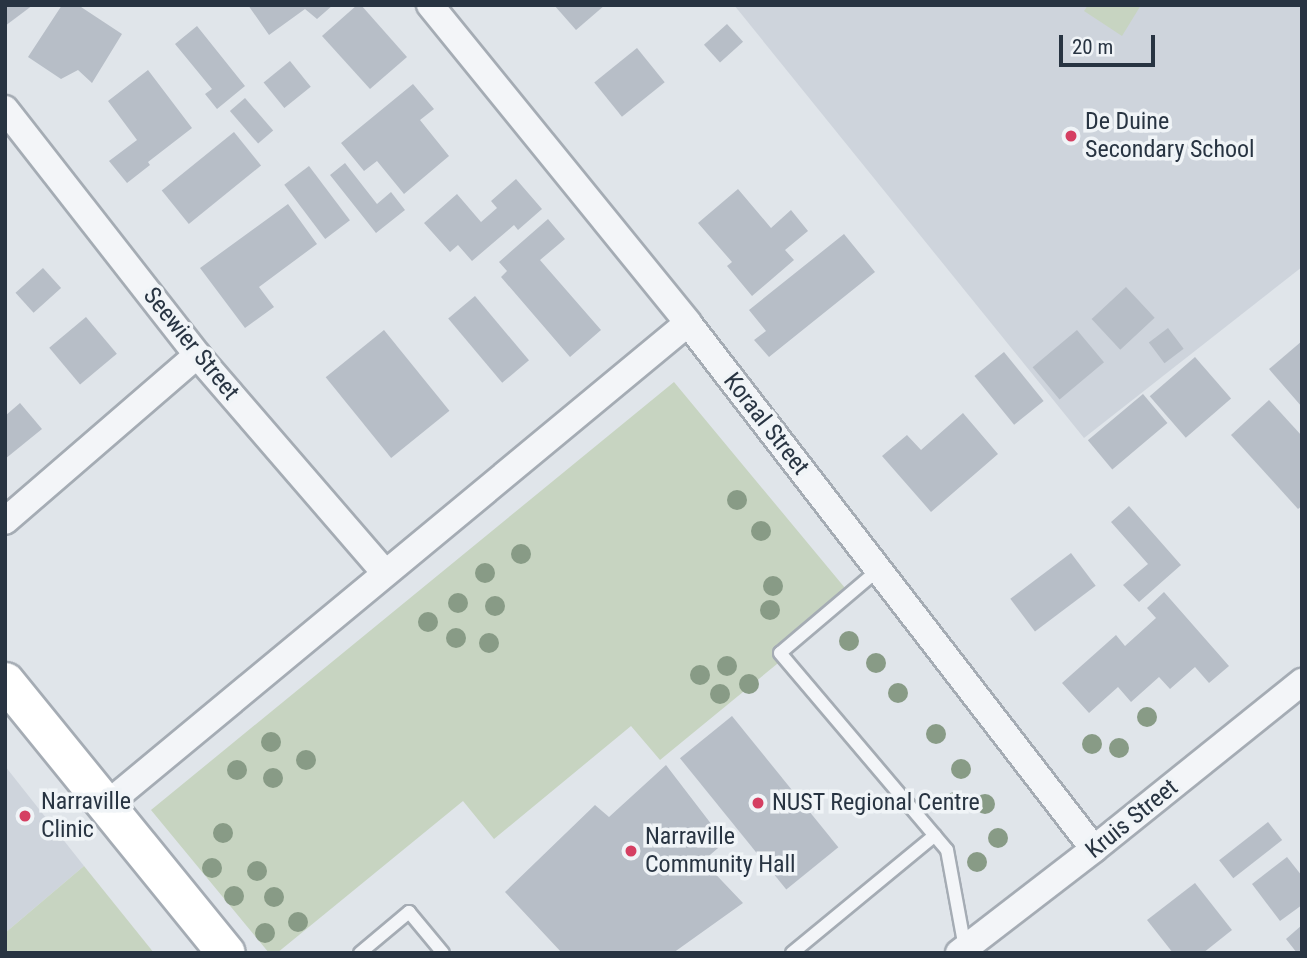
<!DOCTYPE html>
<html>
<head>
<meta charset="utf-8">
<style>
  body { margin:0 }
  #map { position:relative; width:1307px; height:958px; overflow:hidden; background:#e0e5ea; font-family:"Roboto Condensed",sans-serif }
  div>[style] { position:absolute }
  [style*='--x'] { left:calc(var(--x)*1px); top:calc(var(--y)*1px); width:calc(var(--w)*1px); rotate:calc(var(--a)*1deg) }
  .built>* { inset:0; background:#ced4dc }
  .green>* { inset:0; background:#c7d4c1 }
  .building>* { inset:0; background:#b7bec7; transform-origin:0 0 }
  .roads { filter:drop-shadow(2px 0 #a5acb4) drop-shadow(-2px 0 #a5acb4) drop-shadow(0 2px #a5acb4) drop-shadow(0 -2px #a5acb4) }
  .lane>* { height:12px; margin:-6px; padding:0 6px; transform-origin:6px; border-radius:6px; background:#f3f5f8 }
  .street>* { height:26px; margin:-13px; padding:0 13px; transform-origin:13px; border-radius:13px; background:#f3f5f8 }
  .secondary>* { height:37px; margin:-18.5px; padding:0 18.5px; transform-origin:18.5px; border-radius:18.5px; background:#fff }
  .trees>* { width:20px; height:20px; margin:-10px; border-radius:50%; background:#889b86 }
  .dots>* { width:19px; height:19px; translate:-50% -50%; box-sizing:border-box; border:4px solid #f0f4f7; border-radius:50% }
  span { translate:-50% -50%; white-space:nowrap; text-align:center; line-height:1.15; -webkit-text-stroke:7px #f0f4f7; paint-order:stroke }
  .poi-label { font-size:24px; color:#283442 }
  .left { translate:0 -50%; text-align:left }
  .street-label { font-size:24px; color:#283442 }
  .frame { position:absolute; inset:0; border:7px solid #283442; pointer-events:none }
  .scale { position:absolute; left:1059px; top:35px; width:96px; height:32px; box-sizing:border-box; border:4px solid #283442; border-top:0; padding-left:9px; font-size:21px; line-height:24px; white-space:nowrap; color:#283442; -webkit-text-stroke:5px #f0f4f7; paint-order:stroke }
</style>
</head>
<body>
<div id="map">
  <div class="built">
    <i style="clip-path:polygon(734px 5px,1302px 5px,1302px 267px,1084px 438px)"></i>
    <i style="clip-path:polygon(5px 766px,84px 866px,5px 933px)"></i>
  </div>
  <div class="green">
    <i style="clip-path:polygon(1088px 5px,1141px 5px,1122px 36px,1084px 11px)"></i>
    <i style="clip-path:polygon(674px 382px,855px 600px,660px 760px,631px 726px,494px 839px,463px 801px,277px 953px,269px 953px,151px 810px)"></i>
    <i style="clip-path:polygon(84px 866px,154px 953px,5px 953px,5px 933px)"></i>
  </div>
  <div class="building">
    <i style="clip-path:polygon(5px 5px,33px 5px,5px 26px)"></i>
    <i style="clip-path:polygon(62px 5px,78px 5px,122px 34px,92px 83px,78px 70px,61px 79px,28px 57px)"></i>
    <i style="clip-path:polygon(248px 5px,333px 5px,317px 19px,305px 9px,269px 35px)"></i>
    <i style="clip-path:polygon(357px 5px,361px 5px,407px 57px,370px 89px,322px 36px)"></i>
    <i style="clip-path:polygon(554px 5px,605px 5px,576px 30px)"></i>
    <i style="left:727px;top:24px;width:24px;height:31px;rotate:48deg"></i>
    <i style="clip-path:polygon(197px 26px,245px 86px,217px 109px,205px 94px,212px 89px,175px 44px)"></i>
    <i style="left:637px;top:48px;width:44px;height:55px;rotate:51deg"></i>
    <i style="left:290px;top:61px;width:33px;height:34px;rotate:51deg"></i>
    <i style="clip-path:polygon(148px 70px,192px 128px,148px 162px,150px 165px,127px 183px,109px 161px,137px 140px,108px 101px)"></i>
    <i style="clip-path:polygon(413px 84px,434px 109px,420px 120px,449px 156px,404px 194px,377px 161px,364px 171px,341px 143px)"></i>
    <i style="left:245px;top:98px;width:43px;height:20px;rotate:49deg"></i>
    <i style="left:234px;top:132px;width:43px;height:93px;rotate:51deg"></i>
    <i style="clip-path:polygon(345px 163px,377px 204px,391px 192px,405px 210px,376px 233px,330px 175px)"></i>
    <i style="left:309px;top:166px;width:68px;height:31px;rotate:53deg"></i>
    <i style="clip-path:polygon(516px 179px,542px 209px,518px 230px,514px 225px,472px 261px,458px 245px,450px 252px,424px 223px,457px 194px,481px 222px,497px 208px,491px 201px)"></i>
    <i style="clip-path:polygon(738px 189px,771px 228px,791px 210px,808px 231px,785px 250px,794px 260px,752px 296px,727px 266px,732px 262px,698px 223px)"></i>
    <i style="clip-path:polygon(288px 204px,317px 244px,259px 287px,274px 307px,245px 328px,200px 268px)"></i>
    <i style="clip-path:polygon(548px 219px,565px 239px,540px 260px,601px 330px,570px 357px,501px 277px,507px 271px,499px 262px)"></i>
    <i style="clip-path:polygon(844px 234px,875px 272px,769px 357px,754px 340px,766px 331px,749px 310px)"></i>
    <i style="left:43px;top:268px;width:27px;height:37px;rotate:48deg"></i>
    <i style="left:1126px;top:287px;width:42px;height:47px;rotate:47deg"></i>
    <i style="left:475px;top:296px;width:84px;height:35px;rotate:50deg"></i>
    <i style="left:86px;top:317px;width:48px;height:48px;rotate:50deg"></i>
    <i style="left:1168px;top:328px;width:26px;height:24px;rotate:53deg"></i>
    <i style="left:384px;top:330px;width:104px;height:75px;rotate:51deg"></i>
    <i style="left:1077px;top:330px;width:42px;height:58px;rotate:50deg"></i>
    <i style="clip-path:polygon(1302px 341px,1302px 407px,1269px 369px)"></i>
    <i style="left:1004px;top:352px;width:63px;height:38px;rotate:51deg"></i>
    <i style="left:1195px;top:357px;width:55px;height:60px;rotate:49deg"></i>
    <i style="left:1143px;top:394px;width:38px;height:72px;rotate:50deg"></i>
    <i style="clip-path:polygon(1269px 400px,1302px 436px,1302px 506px,1298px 509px,1231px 435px)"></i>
    <i style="clip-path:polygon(20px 403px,42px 429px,5px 459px,5px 416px)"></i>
    <i style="clip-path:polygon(963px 413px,998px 454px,931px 512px,882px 456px,907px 435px,921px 450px)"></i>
    <i style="clip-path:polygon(1129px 506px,1181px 565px,1139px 602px,1123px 585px,1148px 564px,1111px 522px)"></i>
    <i style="left:1071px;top:553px;width:41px;height:76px;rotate:53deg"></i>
    <i style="clip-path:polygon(1164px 592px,1229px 666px,1209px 683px,1195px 667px,1170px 689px,1159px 677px,1131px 702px,1118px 687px,1089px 713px,1062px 683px,1116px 635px,1125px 646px,1156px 618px,1147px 608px)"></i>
    <i style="left:732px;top:716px;width:169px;height:67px;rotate:51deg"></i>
    <i style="clip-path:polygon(666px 765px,725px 842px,703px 861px,743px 903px,673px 953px,562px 953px,505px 892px,595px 805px,609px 817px)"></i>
    <i style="left:1268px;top:822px;width:23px;height:62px;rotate:52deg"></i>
    <i style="clip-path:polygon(1287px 857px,1302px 876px,1302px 905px,1280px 921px,1252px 884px)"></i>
    <i style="clip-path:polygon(1195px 883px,1232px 930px,1203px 953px,1173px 953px,1147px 920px)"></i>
    <i style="clip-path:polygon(1302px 925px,1302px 953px,1297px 953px,1286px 939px)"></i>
  </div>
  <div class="roads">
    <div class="lane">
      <i style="--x:878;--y:570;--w:128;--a:139.7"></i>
      <i style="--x:780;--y:653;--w:258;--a:49.7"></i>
      <i style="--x:947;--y:850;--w:100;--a:79.6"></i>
      <i style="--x:360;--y:953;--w:64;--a:-39.9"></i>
      <i style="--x:409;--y:912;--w:53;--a:50.3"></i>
      <i style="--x:792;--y:953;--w:185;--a:-39.5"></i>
    </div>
    <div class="street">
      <i style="--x:430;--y:5;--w:409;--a:50.9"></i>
      <i style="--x:688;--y:323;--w:664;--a:52.34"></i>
      <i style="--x:5;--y:109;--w:312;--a:52"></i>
      <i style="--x:197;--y:355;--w:288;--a:49.2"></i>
      <i style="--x:5;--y:521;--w:254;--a:-40.8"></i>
      <i style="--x:105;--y:806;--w:757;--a:-39.64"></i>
      <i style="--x:959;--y:953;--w:170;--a:-37.6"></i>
      <i style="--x:1094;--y:849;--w:267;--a:-38.8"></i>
    </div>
    <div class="secondary">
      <i style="--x:5;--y:681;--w:350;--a:50.9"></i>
    </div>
  </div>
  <div class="trees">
    <i style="left:737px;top:500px"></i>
    <i style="left:761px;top:531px"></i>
    <i style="left:521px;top:554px"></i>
    <i style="left:485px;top:573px"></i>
    <i style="left:773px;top:586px"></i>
    <i style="left:458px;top:603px"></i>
    <i style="left:495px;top:606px"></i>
    <i style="left:770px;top:610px"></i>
    <i style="left:428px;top:622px"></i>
    <i style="left:456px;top:638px"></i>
    <i style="left:849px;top:641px"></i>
    <i style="left:489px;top:643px"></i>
    <i style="left:876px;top:663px"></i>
    <i style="left:727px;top:666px"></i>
    <i style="left:700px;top:675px"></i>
    <i style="left:749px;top:684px"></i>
    <i style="left:898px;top:693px"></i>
    <i style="left:720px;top:694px"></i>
    <i style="left:1147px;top:717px"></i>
    <i style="left:936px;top:734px"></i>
    <i style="left:271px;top:742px"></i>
    <i style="left:1092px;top:744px"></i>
    <i style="left:1119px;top:748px"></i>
    <i style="left:306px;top:760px"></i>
    <i style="left:961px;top:769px"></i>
    <i style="left:237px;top:770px"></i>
    <i style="left:273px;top:778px"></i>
    <i style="left:955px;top:802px"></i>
    <i style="left:985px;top:804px"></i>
    <i style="left:223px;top:833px"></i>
    <i style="left:998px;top:838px"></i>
    <i style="left:977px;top:862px"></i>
    <i style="left:212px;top:868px"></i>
    <i style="left:257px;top:871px"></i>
    <i style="left:234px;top:896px"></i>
    <i style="left:274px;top:897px"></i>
    <i style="left:298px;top:922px"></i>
    <i style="left:265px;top:933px"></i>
  </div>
  <div class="dots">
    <i style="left:1071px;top:136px;background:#d53f62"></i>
    <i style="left:758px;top:803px;background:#d53f62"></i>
    <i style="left:25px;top:816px;background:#d53f62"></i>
    <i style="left:631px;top:851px;background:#d53f62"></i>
  </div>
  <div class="poi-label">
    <span class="left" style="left:1085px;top:136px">De Duine<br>Secondary School</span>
    <span class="left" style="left:41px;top:816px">Narraville<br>Clinic</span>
    <span class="left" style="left:772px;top:803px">NUST Regional Centre</span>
    <span class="left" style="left:645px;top:851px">Narraville<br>Community Hall</span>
  </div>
  <div class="street-label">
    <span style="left:191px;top:344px;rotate:51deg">Seewier Street</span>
    <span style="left:766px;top:424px;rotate:52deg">Koraal Street</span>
    <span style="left:1132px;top:819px;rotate:-39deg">Kruis Street</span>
  </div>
  <div class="frame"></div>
  <div class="scale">20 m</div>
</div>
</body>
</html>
